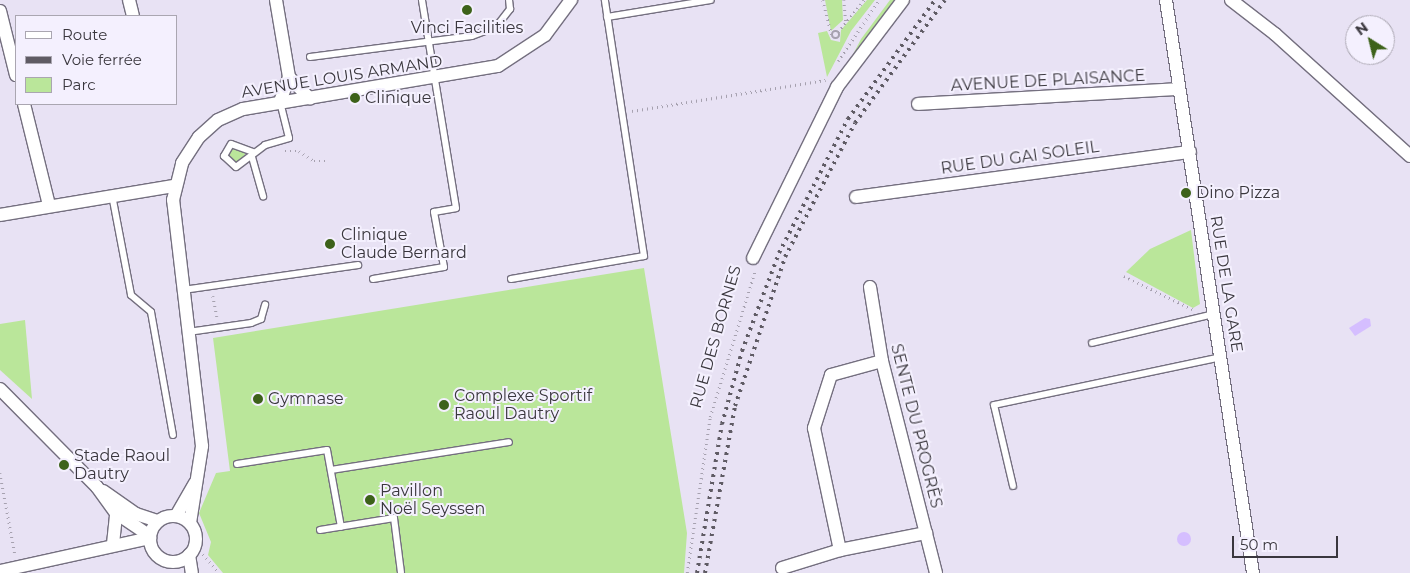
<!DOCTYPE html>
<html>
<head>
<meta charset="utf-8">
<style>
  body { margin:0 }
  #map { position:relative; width:1410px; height:573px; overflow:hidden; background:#e8e2f4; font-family:Montserrat,sans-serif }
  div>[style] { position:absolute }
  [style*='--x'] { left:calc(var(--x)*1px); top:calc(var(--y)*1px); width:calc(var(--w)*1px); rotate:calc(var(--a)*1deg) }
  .green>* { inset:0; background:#bae69a }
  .round { border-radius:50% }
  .water>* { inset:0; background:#d5beff }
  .path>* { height:2.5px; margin-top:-1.25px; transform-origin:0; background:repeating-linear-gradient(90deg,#a6a1af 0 1px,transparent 0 5px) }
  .path>.ring { margin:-1.25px; padding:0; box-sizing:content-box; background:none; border:2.5px solid #a6a1af; border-radius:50% }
  .roads { filter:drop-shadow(1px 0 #746f7f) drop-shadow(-1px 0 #746f7f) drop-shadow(0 1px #746f7f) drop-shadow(0 -1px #746f7f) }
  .lane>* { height:6px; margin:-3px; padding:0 3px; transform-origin:3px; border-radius:3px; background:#fff }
  .street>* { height:12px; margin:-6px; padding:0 6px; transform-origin:6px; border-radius:6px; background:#fff }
  .street>.ring { margin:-6px; padding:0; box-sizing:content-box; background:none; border:12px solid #fff; border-radius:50% }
  .rail>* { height:4px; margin-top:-2px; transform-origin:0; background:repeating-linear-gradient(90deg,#5f5b64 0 2.5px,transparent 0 7.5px) }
  .dots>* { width:14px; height:14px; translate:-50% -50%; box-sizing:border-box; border:2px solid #f4f0fe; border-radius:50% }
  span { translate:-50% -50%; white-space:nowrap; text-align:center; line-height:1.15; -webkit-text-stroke:4px #f4f0fe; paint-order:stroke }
  .poi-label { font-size:16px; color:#3a373e }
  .left { translate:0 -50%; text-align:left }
  .street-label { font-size:16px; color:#3a373e }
  .legend { position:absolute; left:15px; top:15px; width:162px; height:90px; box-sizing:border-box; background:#f4f0fe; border:1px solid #aaa6b1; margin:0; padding:6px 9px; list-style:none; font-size:15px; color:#3a373e }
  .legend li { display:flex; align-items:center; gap:10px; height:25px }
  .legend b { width:25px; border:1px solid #aaa6b1 }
  .north { position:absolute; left:1345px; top:15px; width:50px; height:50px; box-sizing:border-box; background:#f4f0fe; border:1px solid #aaa6b1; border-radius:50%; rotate:324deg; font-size:14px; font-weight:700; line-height:20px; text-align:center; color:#3a373e }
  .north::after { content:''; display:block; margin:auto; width:18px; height:22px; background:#3d621a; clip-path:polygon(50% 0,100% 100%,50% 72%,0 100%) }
  .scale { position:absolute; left:1232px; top:536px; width:106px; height:22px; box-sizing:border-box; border:2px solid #3a373e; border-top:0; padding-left:6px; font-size:15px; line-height:18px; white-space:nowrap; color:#3a373e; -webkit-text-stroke:4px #f4f0fe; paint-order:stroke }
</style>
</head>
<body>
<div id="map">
  <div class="green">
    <i style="clip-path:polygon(825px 0,842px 0,843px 20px,831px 31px)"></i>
    <i style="clip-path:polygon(867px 0,875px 0,851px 31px,827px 77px,818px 33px,827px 31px,831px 40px,840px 42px,841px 30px)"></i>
    <i style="clip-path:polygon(890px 0,897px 0,847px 66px,861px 39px)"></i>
    <i class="round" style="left:229px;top:147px;width:16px;height:16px"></i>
    <i style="clip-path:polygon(1191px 230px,1200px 304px,1193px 308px,1126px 272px,1150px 249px)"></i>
    <i style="clip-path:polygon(644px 268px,687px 533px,684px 573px,223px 573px,208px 555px,211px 542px,199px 513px,216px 473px,230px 471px,213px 338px)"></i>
    <i style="clip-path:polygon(25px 320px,32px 399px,0 370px,0 324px)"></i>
  </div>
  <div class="water">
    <i style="clip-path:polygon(1365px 318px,1370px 319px,1371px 326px,1355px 336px,1349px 328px)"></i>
    <i class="round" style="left:1177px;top:532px;width:14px;height:14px"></i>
  </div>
  <div class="path">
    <i style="--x:823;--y:0;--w:36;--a:76"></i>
    <i style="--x:844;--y:0;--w:21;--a:85"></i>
    <i class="ring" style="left:832.5px;top:31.5px;width:4.5px;height:4.5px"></i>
    <i style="--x:838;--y:32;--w:41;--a:-50.9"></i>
    <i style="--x:838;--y:61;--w:73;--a:-56.1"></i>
    <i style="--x:632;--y:111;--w:196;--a:-9.1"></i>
    <i style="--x:285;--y:151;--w:14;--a:0"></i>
    <i style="--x:299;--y:151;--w:18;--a:34"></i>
    <i style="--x:314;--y:161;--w:14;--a:0"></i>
    <i style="--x:1124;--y:276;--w:76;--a:25.9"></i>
    <i style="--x:213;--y:296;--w:21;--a:79"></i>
    <i style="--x:0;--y:473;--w:82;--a:79.5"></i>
    <i style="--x:203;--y:554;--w:25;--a:50"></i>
    <i style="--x:687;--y:573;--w:158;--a:-81.6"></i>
    <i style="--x:710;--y:417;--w:153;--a:-72.9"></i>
  </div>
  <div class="roads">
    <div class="lane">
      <i style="--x:607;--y:17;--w:105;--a:-9.3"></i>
      <i style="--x:310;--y:57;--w:163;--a:-7.4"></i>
      <i style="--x:472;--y:36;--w:26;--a:-21"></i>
      <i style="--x:496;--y:27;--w:23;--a:-52"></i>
      <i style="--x:510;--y:9;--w:9;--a:-96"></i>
      <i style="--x:253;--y:152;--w:23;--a:-160"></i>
      <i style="--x:231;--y:144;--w:14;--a:120"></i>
      <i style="--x:224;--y:156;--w:16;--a:43"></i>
      <i style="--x:236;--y:167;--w:36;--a:-37"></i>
      <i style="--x:265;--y:145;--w:25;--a:-16"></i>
      <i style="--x:289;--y:138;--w:37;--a:-104"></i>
      <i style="--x:252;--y:157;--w:41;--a:74.2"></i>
      <i style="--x:112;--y:195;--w:102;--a:79.2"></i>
      <i style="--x:131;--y:295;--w:26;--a:40"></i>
      <i style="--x:151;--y:312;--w:125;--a:79.9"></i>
      <i style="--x:373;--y:279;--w:72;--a:-9.6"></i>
      <i style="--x:444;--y:267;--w:56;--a:-100.3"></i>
      <i style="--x:434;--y:212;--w:22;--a:-10"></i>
      <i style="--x:456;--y:208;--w:211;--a:-99.3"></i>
      <i style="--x:511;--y:279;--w:135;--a:-9.8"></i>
      <i style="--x:644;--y:256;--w:259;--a:-98.7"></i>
      <i style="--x:183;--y:290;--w:177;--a:-8.1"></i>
      <i style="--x:188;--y:332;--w:64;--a:-8.1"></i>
      <i style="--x:251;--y:323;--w:11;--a:-22"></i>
      <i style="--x:261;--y:319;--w:15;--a:-74"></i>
      <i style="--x:1092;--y:343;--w:125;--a:-13.4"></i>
      <i style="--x:237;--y:464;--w:91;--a:-8.8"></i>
      <i style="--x:327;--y:450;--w:78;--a:79.7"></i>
      <i style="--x:331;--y:470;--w:180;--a:-8.9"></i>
      <i style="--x:1013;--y:486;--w:83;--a:-103.2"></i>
      <i style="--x:994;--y:405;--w:232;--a:-11.9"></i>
      <i style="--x:320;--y:530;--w:75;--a:-9.2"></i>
      <i style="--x:394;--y:518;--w:55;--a:82.7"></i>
    </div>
    <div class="street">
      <i style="--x:129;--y:0;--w:16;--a:76"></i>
      <i style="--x:276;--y:0;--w:78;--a:80.4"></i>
      <i style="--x:289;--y:77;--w:27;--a:110"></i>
      <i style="--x:1166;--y:0;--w:580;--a:81.37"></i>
      <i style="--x:1231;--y:0;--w:56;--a:37.7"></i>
      <i style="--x:1275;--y:34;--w:182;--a:42.1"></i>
      <i style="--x:0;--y:11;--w:66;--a:76"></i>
      <i style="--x:289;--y:77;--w:30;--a:46"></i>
      <i style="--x:24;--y:104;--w:104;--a:76.1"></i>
      <i style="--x:918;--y:104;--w:261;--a:-3.3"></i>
      <i style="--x:856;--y:197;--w:337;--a:-7.7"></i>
      <i style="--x:0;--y:215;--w:176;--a:-9.5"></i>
      <i style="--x:753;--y:258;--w:191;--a:-63.8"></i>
      <i style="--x:837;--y:87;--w:109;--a:-52.8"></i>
      <i style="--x:870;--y:287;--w:75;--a:80.8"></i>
      <i style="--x:882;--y:361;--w:219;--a:75.7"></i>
      <i style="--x:882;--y:361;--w:53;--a:164.6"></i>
      <i style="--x:831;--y:375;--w:56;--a:107.8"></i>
      <i style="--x:814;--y:428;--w:125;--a:78"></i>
      <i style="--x:840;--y:550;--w:88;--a:-11.2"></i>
      <i style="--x:0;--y:389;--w:138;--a:45.3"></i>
      <i style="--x:97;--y:487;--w:32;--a:54"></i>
      <i style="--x:116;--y:513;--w:41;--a:34.1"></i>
      <i style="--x:103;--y:491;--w:40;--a:34.9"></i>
      <i style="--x:136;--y:514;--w:23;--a:18"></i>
      <i style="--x:176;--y:516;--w:38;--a:-60"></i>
      <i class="ring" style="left:150px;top:516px;width:34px;height:34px"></i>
      <i style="--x:190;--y:523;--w:78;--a:-81.1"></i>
      <i style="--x:202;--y:446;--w:248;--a:-96.7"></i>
      <i style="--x:173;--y:200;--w:38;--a:-76"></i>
      <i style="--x:182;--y:163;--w:31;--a:-57"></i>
      <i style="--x:199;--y:137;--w:25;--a:-42"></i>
      <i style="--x:218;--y:120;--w:27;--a:-24"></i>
      <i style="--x:243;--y:109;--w:259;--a:-9.6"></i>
      <i style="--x:498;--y:66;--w:56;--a:-33.4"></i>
      <i style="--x:545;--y:35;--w:44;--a:-53.4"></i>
      <i style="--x:113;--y:544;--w:31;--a:-84"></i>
      <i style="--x:189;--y:555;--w:18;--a:81"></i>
      <i style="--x:782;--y:568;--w:61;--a:-17.2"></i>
      <i style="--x:0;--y:571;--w:154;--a:-12.4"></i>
    </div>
  </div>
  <div class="rail">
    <i style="--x:697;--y:573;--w:151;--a:-80.5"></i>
    <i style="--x:722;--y:424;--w:76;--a:-74.7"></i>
    <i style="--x:742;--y:351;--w:105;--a:-69.3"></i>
    <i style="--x:779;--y:253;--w:151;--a:-62.8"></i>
    <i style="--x:848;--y:119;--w:147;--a:-53.8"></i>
    <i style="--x:705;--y:573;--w:170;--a:-79.8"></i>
    <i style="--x:735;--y:406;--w:157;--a:-71.4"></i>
    <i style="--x:785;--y:257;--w:151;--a:-62.4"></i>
    <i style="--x:855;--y:123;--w:152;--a:-53.8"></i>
  </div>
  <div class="dots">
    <i style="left:467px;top:10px;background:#3d621a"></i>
    <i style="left:355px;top:98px;background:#3d621a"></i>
    <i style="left:1186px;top:193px;background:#3d621a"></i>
    <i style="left:330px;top:244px;background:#3d621a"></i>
    <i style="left:258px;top:399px;background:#3d621a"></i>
    <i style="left:444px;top:405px;background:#3d621a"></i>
    <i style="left:64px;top:465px;background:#3d621a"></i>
    <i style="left:370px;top:500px;background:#3d621a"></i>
  </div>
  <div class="poi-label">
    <span style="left:467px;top:28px">Vinci Facilities</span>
    <span class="left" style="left:365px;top:98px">Clinique</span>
    <span class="left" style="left:1196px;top:193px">Dino Pizza</span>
    <span class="left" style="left:341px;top:244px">Clinique<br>Claude Bernard</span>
    <span class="left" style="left:454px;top:405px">Complexe Sportif<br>Raoul Dautry</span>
    <span class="left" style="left:268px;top:399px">Gymnase</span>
    <span class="left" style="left:74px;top:465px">Stade Raoul<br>Dautry</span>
    <span class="left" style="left:380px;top:500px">Pavillon<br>Noël Seyssen</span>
  </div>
  <div class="street-label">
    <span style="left:342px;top:77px;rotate:-9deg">AVENUE LOUIS ARMAND</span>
    <span style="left:1048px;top:81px;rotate:-3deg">AVENUE DE PLAISANCE</span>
    <span style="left:1020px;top:158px;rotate:-8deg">RUE DU GAI SOLEIL</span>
    <span style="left:1226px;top:284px;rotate:81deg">RUE DE LA GARE</span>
    <span style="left:716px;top:337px;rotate:-74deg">RUE DES BORNES</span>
    <span style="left:916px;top:426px;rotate:76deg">SENTE DU PROGRÈS</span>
  </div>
  <ul class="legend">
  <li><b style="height:6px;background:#fff"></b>Route</li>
  <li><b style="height:6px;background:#5f5b64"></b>Voie ferrée</li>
  <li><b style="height:14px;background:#bae69a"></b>Parc</li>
  </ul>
  <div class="north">N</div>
  <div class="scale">50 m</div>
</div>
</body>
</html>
